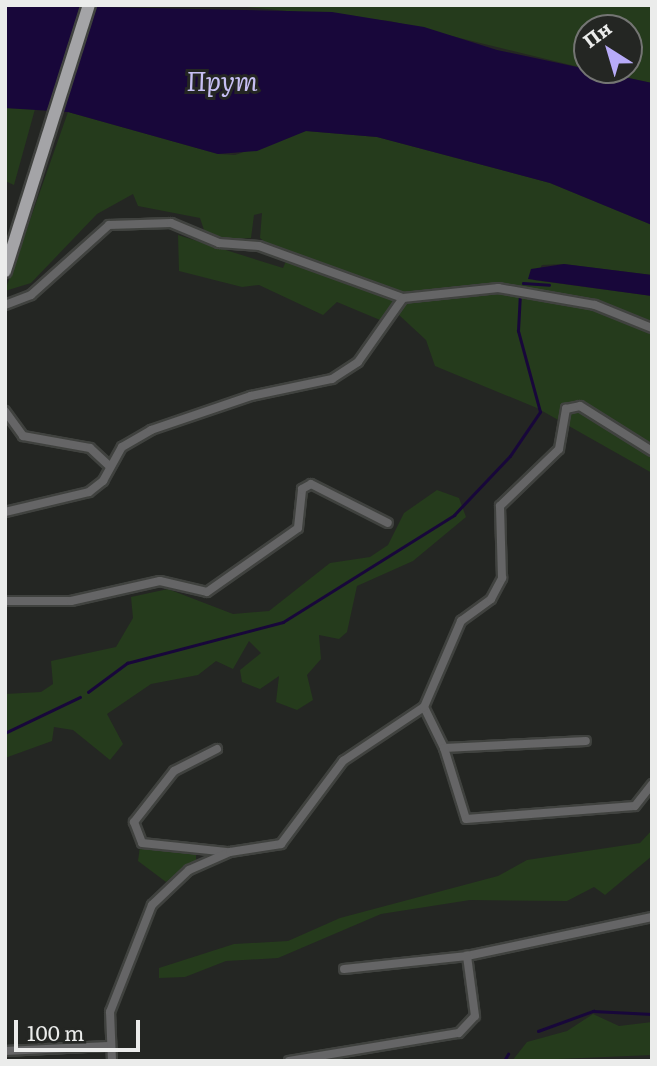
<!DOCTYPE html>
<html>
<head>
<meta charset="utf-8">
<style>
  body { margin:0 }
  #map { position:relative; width:657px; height:1066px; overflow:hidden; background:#242623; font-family:Literata,serif }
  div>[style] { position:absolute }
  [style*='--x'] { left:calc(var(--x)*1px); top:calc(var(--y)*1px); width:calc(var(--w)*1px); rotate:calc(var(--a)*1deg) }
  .green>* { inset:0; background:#253b1c }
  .water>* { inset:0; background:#18073a }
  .stream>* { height:2.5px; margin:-1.25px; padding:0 1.25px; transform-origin:1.25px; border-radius:1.25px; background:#18073a }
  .roads { filter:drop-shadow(2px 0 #40423f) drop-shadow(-2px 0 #40423f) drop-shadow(0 2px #40423f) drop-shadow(0 -2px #40423f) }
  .street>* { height:8px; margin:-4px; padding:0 4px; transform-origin:4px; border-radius:4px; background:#656566 }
  .primary>* { height:12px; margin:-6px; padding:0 6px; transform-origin:6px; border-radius:6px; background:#a4a4a7 }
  span { translate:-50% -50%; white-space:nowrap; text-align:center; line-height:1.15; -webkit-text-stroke:6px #242623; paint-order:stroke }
  .water-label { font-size:26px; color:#c6bff3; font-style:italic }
  .frame { position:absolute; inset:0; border:7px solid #ebeceb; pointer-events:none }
  .north { position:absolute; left:573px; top:14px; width:70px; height:70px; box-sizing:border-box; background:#242623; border:2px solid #747573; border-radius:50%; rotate:323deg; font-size:19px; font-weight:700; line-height:28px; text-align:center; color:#ebeceb }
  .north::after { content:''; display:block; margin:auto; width:24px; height:32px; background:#b7abf8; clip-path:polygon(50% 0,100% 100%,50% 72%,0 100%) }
  .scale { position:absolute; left:14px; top:1020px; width:126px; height:32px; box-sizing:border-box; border:4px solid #ebeceb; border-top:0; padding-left:9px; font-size:21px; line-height:24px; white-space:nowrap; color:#ebeceb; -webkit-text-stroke:5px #242623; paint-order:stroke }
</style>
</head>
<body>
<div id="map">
  <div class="green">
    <i style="clip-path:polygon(226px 5px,652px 5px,652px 83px,591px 70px,629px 70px,629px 28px,587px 28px,587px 69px,390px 21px)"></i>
    <i style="clip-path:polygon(5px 108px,35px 109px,14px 185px,5px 181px)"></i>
    <i style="clip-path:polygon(68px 112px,218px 154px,235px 155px,306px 131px,377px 137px,550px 183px,652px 225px,652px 275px,563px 264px,542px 265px,533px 280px,652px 296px,652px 473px,537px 408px,435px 366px,426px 340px,399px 315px,380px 320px,337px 302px,323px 315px,259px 285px,242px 287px,179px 271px,178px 235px,283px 268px,287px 259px,260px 238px,262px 213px,254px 215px,251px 238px,222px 240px,205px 233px,200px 218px,138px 206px,133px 194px,97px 214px,31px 283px,5px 291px)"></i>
    <i style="clip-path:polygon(437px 490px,459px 498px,466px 517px,413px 561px,357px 586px,347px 632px,339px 639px,319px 635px,321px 659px,307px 675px,313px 700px,297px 710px,276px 702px,279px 676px,260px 689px,242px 682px,240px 670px,261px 653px,249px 641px,233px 669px,216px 661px,198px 675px,151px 684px,107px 714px,123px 744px,110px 760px,73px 730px,54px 727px,52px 741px,5px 758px,5px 694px,41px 692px,53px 684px,51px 661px,116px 647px,133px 618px,131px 597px,168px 589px,233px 614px,269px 611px,330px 563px,370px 557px,388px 545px,404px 513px)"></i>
    <i style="clip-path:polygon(652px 830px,652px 856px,605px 895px,594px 887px,567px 901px,470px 900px,381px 914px,278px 958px,226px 961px,185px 977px,159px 978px,159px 968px,234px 944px,288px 941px,340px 918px,498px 876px,527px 860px,640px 843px)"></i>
    <i style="clip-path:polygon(140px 846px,196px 854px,196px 860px,166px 882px,138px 861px)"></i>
    <i style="clip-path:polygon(593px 1014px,619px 1026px,652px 1022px,652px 1055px,512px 1061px,527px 1042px,567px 1031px)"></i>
  </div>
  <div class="water">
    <i style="clip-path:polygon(5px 5px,332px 12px,424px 27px,497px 50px,652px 83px,652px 225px,550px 183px,377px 137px,306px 131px,257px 151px,218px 154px,68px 112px,5px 108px)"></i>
    <i style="clip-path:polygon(564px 264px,652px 275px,652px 296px,528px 279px,531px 269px)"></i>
  </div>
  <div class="stream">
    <i style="--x:523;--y:283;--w:26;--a:4"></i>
    <i style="--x:88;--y:692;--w:49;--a:-36.6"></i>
    <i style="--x:127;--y:663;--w:161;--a:-14.7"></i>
    <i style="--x:283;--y:622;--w:202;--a:-32"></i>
    <i style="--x:454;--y:515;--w:81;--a:-46.5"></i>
    <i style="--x:510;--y:456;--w:53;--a:-55.7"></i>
    <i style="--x:540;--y:412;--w:84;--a:-105.2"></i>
    <i style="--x:518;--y:331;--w:34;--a:-87"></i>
    <i style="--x:5;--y:733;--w:83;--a:-25.6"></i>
    <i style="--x:538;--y:1031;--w:59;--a:-20"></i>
    <i style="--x:593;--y:1011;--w:59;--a:2.9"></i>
    <i style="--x:504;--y:1061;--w:8;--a:-60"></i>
  </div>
  <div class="roads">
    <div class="street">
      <i style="--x:5;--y:305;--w:28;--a:-21"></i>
      <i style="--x:31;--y:295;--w:105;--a:-41.9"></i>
      <i style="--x:109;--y:225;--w:62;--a:-1.8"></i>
      <i style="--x:171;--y:223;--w:52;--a:22.6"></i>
      <i style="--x:219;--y:243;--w:40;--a:4.3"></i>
      <i style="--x:259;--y:246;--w:153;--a:19.9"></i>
      <i style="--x:403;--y:298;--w:96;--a:-6"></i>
      <i style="--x:498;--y:288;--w:98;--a:9.9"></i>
      <i style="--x:595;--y:305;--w:61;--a:22"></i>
      <i style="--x:5;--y:411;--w:31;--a:54"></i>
      <i style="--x:23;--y:436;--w:68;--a:10.2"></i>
      <i style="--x:90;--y:448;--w:25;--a:43"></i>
      <i style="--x:5;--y:512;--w:86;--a:-13.4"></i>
      <i style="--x:89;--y:492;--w:18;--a:-38"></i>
      <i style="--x:103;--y:481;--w:39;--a:-61"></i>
      <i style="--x:122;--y:447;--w:34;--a:-30"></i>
      <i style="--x:151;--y:430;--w:106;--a:-18.8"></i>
      <i style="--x:251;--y:396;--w:83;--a:-11.9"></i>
      <i style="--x:332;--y:379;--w:31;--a:-33"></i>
      <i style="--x:358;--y:362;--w:78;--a:-54.9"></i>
      <i style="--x:5;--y:601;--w:66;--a:0"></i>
      <i style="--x:71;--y:601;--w:91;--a:-12.7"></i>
      <i style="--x:160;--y:581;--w:48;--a:13.2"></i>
      <i style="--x:207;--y:592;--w:111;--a:-35.1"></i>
      <i style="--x:298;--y:528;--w:39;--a:-84"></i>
      <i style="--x:302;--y:489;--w:10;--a:-29"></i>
      <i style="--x:311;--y:484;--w:86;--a:26.9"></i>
      <i style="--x:424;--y:707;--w:46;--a:64"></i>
      <i style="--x:444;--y:748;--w:142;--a:-2.8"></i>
      <i style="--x:444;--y:748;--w:74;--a:72.8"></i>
      <i style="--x:466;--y:819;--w:169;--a:-4.4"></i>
      <i style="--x:635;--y:806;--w:28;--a:-52"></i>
      <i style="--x:217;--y:749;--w:48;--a:152.9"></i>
      <i style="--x:174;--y:771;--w:65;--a:128.1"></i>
      <i style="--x:134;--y:822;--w:22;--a:69"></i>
      <i style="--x:142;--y:843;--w:85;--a:6"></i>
      <i style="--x:344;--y:969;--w:124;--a:-6"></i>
      <i style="--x:467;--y:956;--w:189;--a:-11.9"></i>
      <i style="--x:5;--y:1051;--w:103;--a:-2.8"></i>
      <i style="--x:112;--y:1061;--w:49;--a:-92.3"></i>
      <i style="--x:110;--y:1012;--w:115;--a:-68.6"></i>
      <i style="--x:152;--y:905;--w:51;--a:-43.4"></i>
      <i style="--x:189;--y:870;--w:45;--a:-23.7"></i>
      <i style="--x:230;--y:852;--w:52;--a:-8.9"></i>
      <i style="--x:281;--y:844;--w:104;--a:-53.2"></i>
      <i style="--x:343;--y:761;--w:97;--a:-33.7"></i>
      <i style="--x:424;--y:707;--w:94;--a:-66.7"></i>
      <i style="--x:461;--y:621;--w:37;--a:-36"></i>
      <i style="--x:491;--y:599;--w:24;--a:-62"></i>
      <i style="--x:502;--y:578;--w:72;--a:-91.6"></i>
      <i style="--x:500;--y:506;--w:82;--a:-44"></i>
      <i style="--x:559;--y:449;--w:41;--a:-80.1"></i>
      <i style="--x:566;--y:409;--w:14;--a:-12"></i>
      <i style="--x:580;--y:406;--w:85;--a:32"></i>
      <i style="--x:289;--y:1061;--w:172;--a:-9.4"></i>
      <i style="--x:459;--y:1033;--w:23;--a:-47"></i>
      <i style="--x:475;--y:1016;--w:61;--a:-97.6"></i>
    </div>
    <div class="primary">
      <i style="--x:5;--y:271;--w:279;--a:-72.5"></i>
    </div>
  </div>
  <div class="water-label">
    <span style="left:222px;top:80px">Прут</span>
  </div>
  <div class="frame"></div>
  <div class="north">Пн</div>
  <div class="scale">100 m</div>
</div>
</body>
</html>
